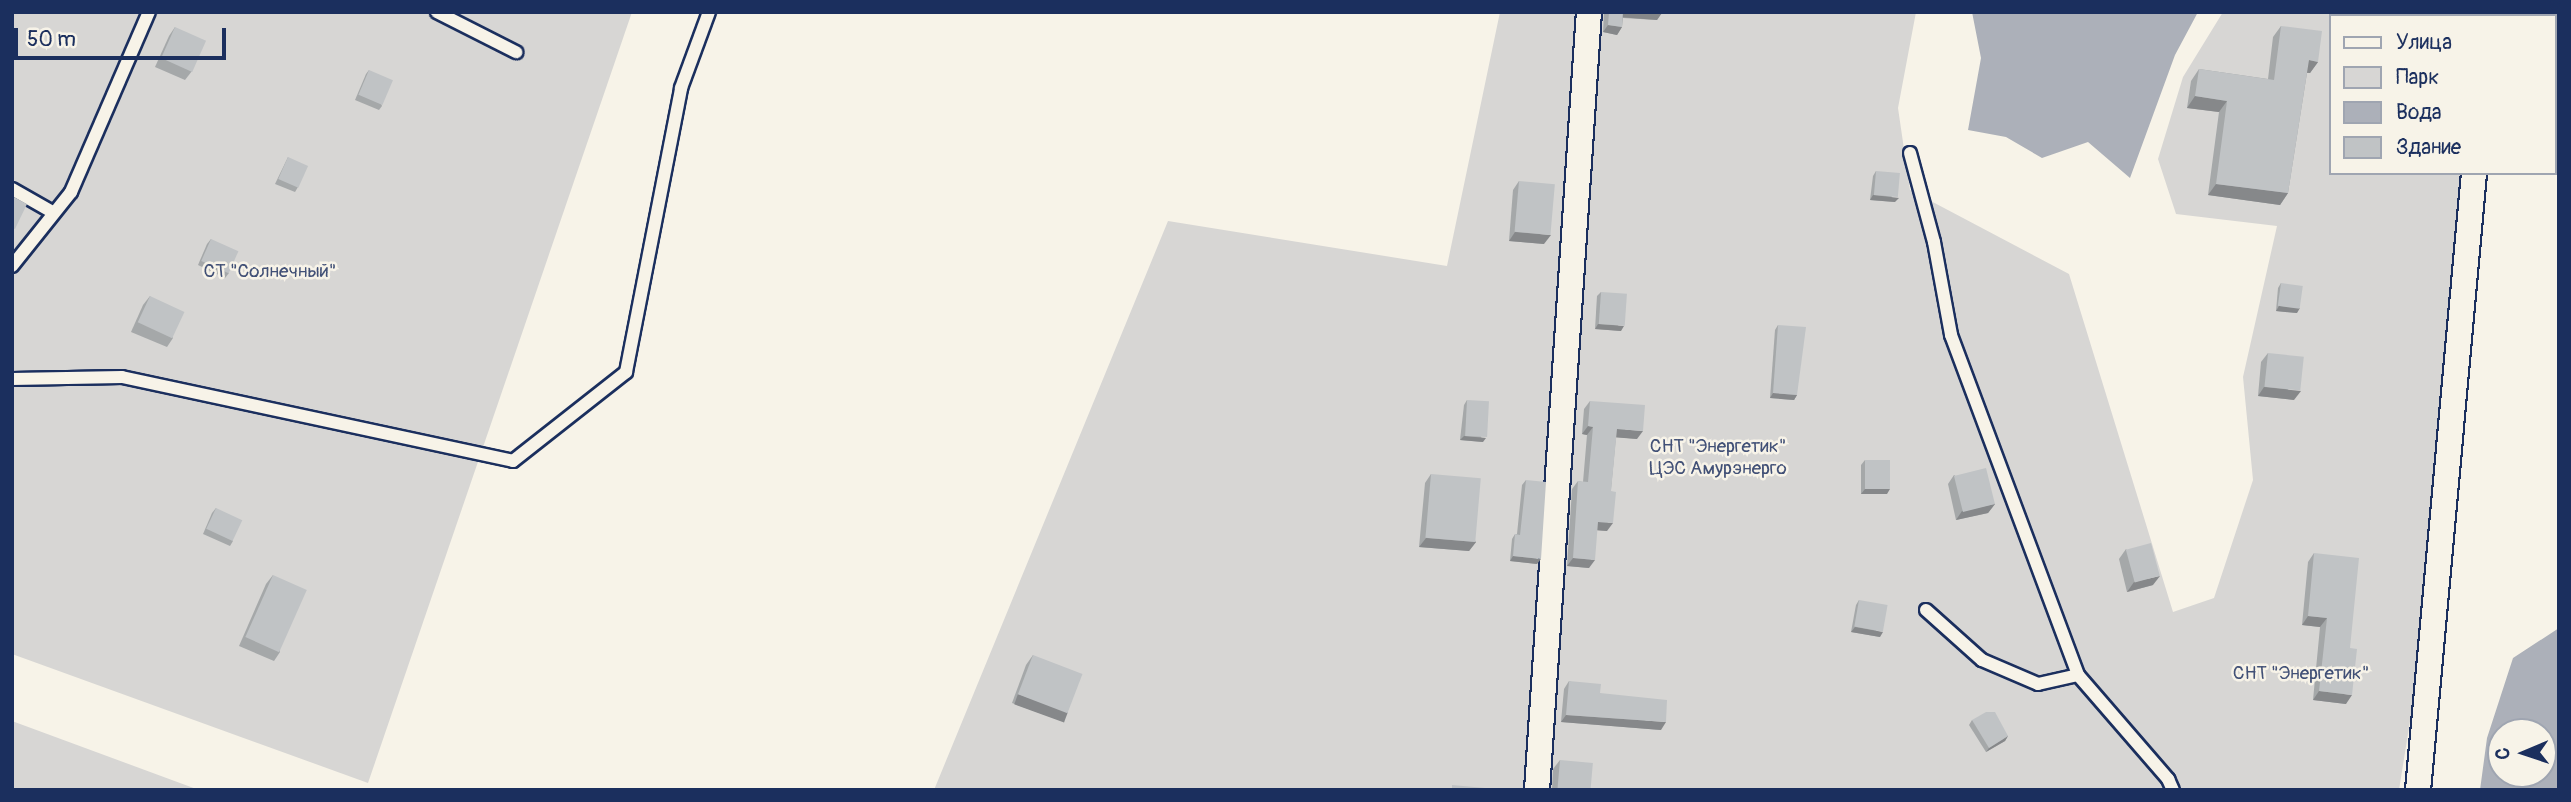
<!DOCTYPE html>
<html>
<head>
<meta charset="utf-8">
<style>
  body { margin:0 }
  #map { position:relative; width:2571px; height:802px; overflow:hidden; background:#f7f3e8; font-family:Pangolin,sans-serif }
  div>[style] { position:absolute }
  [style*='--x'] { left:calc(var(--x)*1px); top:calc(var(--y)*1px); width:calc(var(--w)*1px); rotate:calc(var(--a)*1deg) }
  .green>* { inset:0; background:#d7d6d4 }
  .water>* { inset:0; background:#acb0b9 }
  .roads { filter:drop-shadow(2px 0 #1b2f5e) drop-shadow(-2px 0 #1b2f5e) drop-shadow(0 2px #1b2f5e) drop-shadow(0 -2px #1b2f5e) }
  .lane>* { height:12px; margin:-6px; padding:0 6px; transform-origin:6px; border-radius:6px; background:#f7f3e8 }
  .street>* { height:24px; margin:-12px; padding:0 12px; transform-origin:12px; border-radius:12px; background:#f7f3e8 }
  .wall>* { inset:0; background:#a5a8a9 }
  .shaded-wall>* { inset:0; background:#86888a; transform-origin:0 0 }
  .building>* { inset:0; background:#c0c3c5; transform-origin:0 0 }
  span { translate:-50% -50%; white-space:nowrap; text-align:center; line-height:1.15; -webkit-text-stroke:5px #f7f3e8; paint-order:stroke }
  .park-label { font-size:19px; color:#415076 }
  .frame { position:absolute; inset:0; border:14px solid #1b2f5e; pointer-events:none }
  .legend { position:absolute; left:2329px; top:14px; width:228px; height:161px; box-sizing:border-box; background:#f7f3e8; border:2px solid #9fa5b1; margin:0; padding:9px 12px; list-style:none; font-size:21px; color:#1b2f5e }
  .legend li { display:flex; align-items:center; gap:14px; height:35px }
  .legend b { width:35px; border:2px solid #9fa5b1 }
  .north { position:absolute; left:2487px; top:718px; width:70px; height:70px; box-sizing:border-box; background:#f7f3e8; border:2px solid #9fa5b1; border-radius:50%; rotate:268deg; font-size:19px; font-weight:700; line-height:28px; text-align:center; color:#1b2f5e }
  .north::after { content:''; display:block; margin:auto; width:24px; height:32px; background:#1b2f5e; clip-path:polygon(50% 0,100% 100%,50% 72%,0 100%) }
  .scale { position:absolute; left:14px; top:28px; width:212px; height:32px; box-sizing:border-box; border:4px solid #1b2f5e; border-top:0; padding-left:9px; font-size:21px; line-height:24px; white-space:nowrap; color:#1b2f5e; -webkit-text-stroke:5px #f7f3e8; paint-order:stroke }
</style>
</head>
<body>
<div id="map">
  <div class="green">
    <i style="clip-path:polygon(12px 12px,632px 12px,368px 783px,12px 654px)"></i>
    <i style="clip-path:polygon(1500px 12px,1916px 12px,1898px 108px,1910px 190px,2069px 274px,2173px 612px,2214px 598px,2253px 480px,2243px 377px,2277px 226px,2176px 214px,2158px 159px,2183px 77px,2223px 12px,2475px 12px,2475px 16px,2331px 16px,2331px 173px,2463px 173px,2415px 690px,2399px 790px,934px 790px,1168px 221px,1447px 266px)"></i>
    <i style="clip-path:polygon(12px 721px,199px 790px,12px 790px)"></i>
  </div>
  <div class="water">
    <i style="clip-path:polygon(1972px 12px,2198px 12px,2175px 55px,2130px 178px,2088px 142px,2042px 158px,2006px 137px,1968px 130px,1981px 58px)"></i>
    <i style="clip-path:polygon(evenodd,2559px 628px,2559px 790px,2480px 790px,2487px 738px,2513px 658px,2559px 628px,2501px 732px,2543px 732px,2543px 774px,2501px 774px,2501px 732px)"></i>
  </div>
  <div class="roads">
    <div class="lane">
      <i style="--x:437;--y:12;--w:89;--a:26.9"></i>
      <i style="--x:1910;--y:153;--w:92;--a:74.9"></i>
      <i style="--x:1934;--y:242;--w:95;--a:79.6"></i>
      <i style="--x:1951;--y:335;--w:363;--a:69.5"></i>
      <i style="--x:2078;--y:675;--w:138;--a:49.1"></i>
      <i style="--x:2168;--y:779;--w:12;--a:66"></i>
      <i style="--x:12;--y:189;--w:48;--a:29.7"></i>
      <i style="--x:12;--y:266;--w:95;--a:-51.4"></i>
      <i style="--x:71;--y:192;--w:196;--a:-66.6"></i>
      <i style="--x:12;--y:379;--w:110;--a:-1"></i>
      <i style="--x:122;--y:377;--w:400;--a:12.1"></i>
      <i style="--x:513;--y:461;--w:144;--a:-38.2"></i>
      <i style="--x:626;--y:372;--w:289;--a:-79"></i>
      <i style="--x:681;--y:88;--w:81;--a:-69.8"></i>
      <i style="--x:1926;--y:610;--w:75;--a:41.8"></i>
      <i style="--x:1982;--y:660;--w:61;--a:23.2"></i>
      <i style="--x:2038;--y:684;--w:41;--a:-12.7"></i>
    </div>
    <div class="street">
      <i style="--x:1537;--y:790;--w:780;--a:-86.18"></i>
      <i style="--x:2418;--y:790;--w:620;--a:-84.81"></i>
    </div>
  </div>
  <div class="wall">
    <i style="clip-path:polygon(1604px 12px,1662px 12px,1657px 20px,1623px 18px,1622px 27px,1617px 35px,1603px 32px)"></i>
    <i style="clip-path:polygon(2281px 26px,2318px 62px,2310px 73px,2307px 73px,2288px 193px,2280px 205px,2208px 195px,2219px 112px,2187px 108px,2191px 81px,2199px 69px,2268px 79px,2273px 37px)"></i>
    <i style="clip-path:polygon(175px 27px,192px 71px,185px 80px,155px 67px,169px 36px)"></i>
    <i style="clip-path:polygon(369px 70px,382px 106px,379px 110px,355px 100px,366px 74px)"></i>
    <i style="clip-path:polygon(288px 157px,298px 187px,295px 192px,275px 184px)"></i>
    <i style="clip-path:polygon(1876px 171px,1895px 202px,1870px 200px,1873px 176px)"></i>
    <i style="clip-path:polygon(1519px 181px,1544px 244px,1509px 241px,1513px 190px)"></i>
    <i style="clip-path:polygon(211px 239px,229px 273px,225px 278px,198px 265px,207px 244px)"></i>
    <i style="clip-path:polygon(2281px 283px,2297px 313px,2276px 311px,2278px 288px)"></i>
    <i style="clip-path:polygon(1601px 292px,1621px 331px,1595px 329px,1597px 296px)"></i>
    <i style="clip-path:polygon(150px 296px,173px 338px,167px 347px,131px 332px,143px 305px)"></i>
    <i style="clip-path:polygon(1778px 325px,1797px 395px,1794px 400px,1770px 398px,1775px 330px)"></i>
    <i style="clip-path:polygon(2268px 353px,2294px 400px,2258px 396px,2261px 362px)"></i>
    <i style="clip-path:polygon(1467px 400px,1483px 442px,1460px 440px,1464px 405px)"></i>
    <i style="clip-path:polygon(1590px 401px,1637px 439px,1616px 437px,1607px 531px,1597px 530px,1589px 568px,1567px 566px,1572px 489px,1578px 481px,1583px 482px,1587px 435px,1582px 434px,1584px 409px)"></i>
    <i style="clip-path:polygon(1865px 460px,1887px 494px,1861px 494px,1861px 465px)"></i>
    <i style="clip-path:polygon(1431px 474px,1476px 542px,1469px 551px,1419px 547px,1425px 483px)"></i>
    <i style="clip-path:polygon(1954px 475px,1995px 504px,1988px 513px,1956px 520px,1948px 484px)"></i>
    <i style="clip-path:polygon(1526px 480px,1537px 564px,1510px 561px,1512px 539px,1515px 534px,1517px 534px,1522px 485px)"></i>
    <i style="clip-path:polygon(216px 508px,233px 541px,230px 546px,203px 534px,212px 513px)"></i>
    <i style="clip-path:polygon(2126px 549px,2153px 585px,2127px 592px,2119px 559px)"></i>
    <i style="clip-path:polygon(2314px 553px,2346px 704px,2313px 700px,2320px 627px,2302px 625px,2308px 562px)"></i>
    <i style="clip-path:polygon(273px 575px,280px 652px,274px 661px,239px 646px,266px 584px)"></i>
    <i style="clip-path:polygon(1859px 600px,1880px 637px,1851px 632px,1856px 605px)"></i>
    <i style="clip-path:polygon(1033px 655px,1062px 721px,1012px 703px,1026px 665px)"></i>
    <i style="clip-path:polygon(1569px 681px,1600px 693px,1661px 730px,1561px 722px,1564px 689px)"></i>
    <i style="clip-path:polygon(1972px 720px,2008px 736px,2005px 741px,1986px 752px,1969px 725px)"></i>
    <i style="clip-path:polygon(1560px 760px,1591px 790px,1552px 790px,1553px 769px)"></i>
  </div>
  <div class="shaded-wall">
    <i style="clip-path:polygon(1621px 12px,1654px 12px,1662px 13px,1657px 20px,1618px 17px)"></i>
    <i style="clip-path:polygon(1608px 25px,1622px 27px,1617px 35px,1603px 32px)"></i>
    <i style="clip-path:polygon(2309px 60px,2318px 62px,2310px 73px,2301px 72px)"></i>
    <i style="clip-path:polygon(2195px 96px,2227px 101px,2219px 112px,2187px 108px)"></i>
    <i style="clip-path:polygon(2216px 184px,2288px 193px,2280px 205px,2208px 195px)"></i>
    <i style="clip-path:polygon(1873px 195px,1899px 198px,1895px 202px,1870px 200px)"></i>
    <i style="clip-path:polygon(1515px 232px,1551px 235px,1544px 244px,1509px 241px)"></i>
    <i style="clip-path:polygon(2279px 306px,2300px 308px,2297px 313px,2276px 311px)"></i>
    <i style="clip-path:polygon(1598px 324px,1624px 326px,1621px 331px,1595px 329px)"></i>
    <i style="clip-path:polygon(2264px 387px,2301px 391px,2294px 400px,2258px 396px)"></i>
    <i style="clip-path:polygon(1773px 393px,1797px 395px,1794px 400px,1770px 398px)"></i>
    <i style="clip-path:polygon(1588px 426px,1593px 427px,1587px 435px,1582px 434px)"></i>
    <i style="clip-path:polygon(1617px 429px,1643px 431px,1637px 439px,1611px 437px)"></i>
    <i style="clip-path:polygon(1464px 436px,1486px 438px,1483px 442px,1460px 440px)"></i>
    <i style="clip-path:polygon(1865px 489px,1890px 489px,1887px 494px,1861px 494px)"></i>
    <i style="clip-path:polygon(1995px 504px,1988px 513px,1956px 520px,1962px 511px)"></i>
    <i style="clip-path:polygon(1598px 522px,1613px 523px,1607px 531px,1593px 530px)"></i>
    <i style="clip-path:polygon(1426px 538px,1476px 542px,1469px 551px,1419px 547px)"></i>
    <i style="clip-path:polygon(1513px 556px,1541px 559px,1537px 564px,1510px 561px)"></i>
    <i style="clip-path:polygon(1573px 558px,1595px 560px,1589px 568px,1567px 566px)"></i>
    <i style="clip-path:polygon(2160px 576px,2153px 585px,2127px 592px,2134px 582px)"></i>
    <i style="clip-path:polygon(2308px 616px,2327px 618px,2320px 627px,2302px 625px)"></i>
    <i style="clip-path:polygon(1855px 627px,1883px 632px,1880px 637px,1851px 632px)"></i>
    <i style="clip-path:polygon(2319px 691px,2352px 695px,2346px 704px,2313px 700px)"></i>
    <i style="left:1018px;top:694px;width:53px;height:11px;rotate:20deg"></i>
    <i style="clip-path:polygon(1566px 715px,1666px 722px,1661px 730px,1561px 722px)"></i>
    <i style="clip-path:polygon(2008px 736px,2005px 741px,1986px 752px,1989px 748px)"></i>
  </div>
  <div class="building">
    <i style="clip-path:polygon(1609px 12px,1623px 12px,1622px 27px,1608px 25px)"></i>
    <i style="clip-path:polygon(2281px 26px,2322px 31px,2318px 62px,2309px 60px,2288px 193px,2216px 184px,2227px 101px,2195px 96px,2199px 69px,2274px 80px)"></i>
    <i style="left:175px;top:27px;width:34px;height:34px;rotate:24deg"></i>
    <i style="left:369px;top:70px;width:26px;height:27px;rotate:23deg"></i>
    <i style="left:288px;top:157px;width:22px;height:24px;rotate:24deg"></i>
    <i style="left:1876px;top:171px;width:24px;height:24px;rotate:5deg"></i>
    <i style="left:1519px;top:181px;width:36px;height:51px;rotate:5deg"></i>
    <i style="clip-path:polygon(12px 196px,27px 204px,15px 229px,12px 228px)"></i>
    <i style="left:211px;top:239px;width:30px;height:24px;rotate:24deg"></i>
    <i style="left:2281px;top:283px;width:22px;height:23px;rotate:8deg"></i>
    <i style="left:1601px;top:292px;width:26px;height:32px;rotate:4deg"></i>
    <i style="left:150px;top:296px;width:38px;height:29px;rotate:25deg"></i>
    <i style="clip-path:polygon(1778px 325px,1806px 327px,1797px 395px,1773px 393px)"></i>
    <i style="left:2268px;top:353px;width:36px;height:34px;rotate:6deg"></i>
    <i style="left:1467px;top:400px;width:22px;height:36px;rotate:3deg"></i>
    <i style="clip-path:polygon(1590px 401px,1645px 405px,1643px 431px,1617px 429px,1611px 491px,1616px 492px,1613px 523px,1598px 522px,1595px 560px,1573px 558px,1578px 481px,1588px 482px,1593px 427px,1588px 426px)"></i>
    <i style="left:1865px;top:460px;width:25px;height:29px"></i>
    <i style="left:1986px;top:468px;width:37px;height:33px;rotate:76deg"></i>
    <i style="left:1431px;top:474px;width:50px;height:64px;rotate:5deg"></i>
    <i style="clip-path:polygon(1526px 480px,1546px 482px,1541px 559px,1513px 556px,1515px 534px,1520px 535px)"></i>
    <i style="left:216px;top:508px;width:29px;height:23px;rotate:25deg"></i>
    <i style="left:2151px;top:543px;width:34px;height:26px;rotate:75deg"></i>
    <i style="clip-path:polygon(2314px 553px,2359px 558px,2350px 648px,2357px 649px,2352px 695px,2319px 691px,2327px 618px,2308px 616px)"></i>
    <i style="left:273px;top:575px;width:37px;height:68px;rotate:24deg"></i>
    <i style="left:1859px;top:600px;width:29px;height:27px;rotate:10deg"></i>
    <i style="left:1033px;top:655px;width:53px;height:42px;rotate:21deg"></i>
    <i style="clip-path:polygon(1569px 681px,1601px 684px,1600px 693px,1667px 700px,1666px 722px,1566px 715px)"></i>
    <i style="clip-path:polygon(1986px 712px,1995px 712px,2008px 736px,1989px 748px,1972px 720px)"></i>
    <i style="left:1560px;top:760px;width:33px;height:30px;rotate:5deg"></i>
    <i style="clip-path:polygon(1452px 785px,1507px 790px,1452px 790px)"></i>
  </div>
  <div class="park-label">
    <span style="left:270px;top:272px">СТ "Солнечный"</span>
    <span style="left:1718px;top:458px">СНТ "Энергетик"<br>ЦЭС Амурэнерго</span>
    <span style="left:2301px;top:674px">СНТ "Энергетик"</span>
  </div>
  <div class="frame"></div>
  <ul class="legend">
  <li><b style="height:9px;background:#f7f3e8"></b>Улица</li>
  <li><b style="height:19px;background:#d7d6d4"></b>Парк</li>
  <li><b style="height:19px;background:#acb0b9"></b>Вода</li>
  <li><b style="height:19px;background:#c0c3c5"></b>Здание</li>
  </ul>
  <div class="north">С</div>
  <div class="scale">50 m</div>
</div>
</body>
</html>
